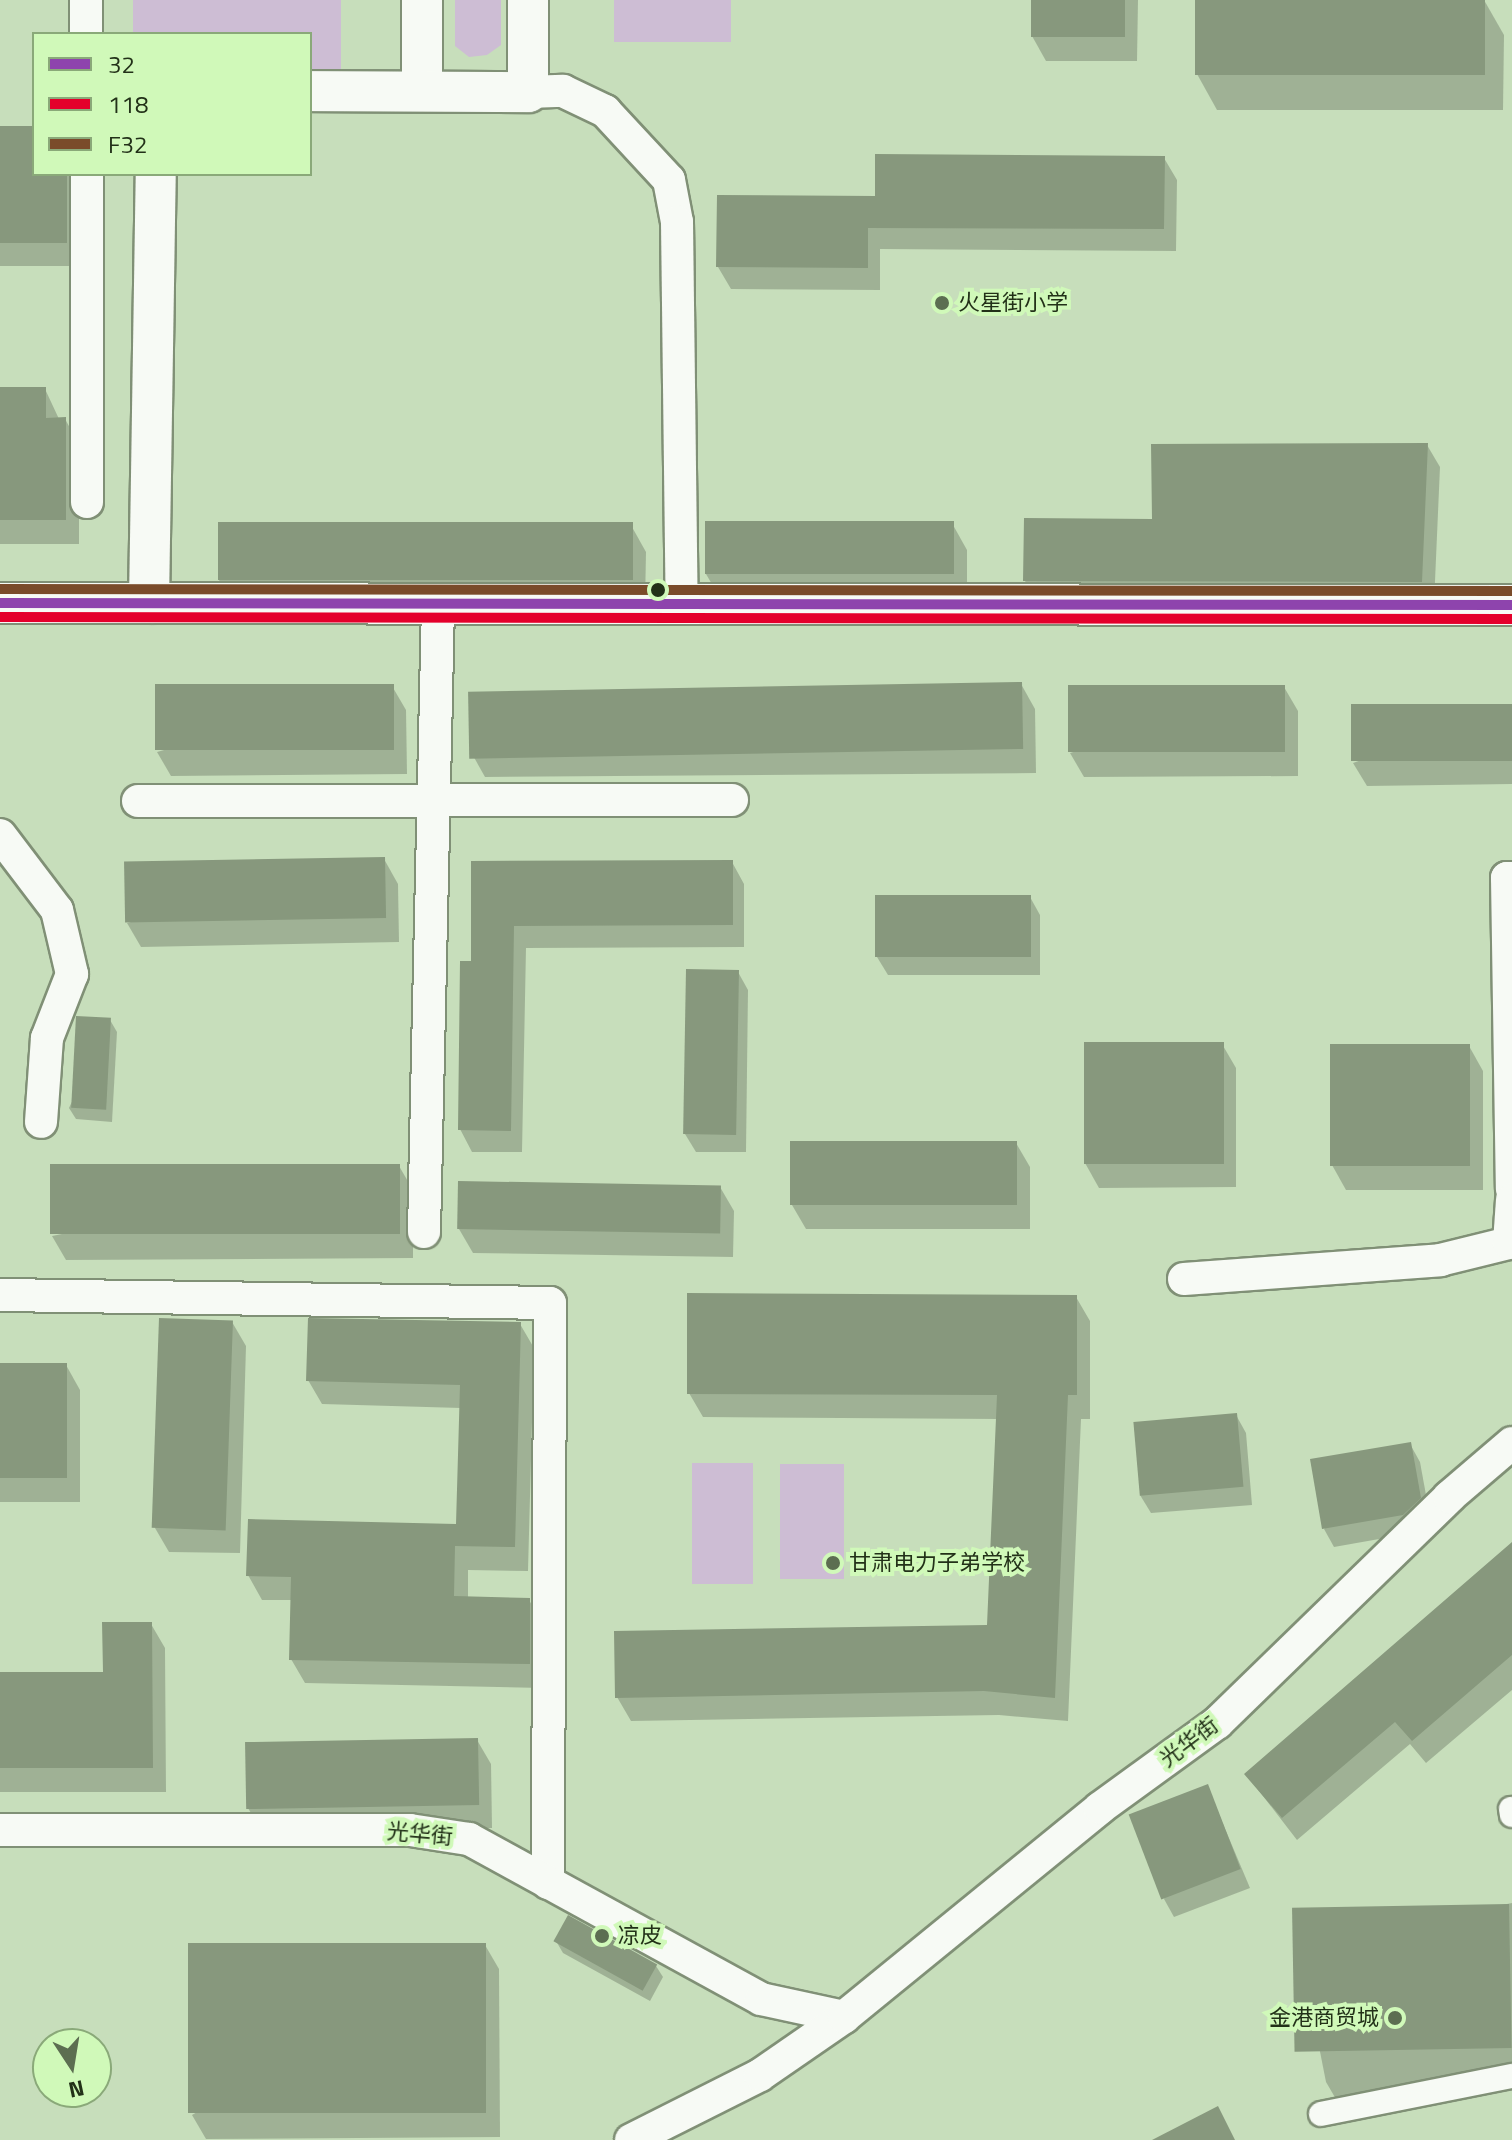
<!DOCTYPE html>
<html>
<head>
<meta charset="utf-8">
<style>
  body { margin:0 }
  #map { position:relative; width:1512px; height:2140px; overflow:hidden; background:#c7debb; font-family:"Titillium Web","Noto Sans SC",sans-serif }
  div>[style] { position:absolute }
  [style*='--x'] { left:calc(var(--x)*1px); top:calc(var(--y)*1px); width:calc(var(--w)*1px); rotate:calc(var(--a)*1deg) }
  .green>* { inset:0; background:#cdbdd4; transform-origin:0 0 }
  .shadow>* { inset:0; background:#0003 }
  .building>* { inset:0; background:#87987d; transform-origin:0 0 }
  .roads { filter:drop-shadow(2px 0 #809076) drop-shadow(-2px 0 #809076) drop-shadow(0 2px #809076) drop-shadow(0 -2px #809076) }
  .pedestrian>* { height:24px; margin:-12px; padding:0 12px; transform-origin:12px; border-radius:12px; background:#f7faf5 }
  .minor>* { height:32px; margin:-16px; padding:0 16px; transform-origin:16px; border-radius:16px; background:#f7faf5 }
  .tertiary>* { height:40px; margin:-20px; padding:0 20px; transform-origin:20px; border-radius:20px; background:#f7faf5 }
  .bus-1>* { height:10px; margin:-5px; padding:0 5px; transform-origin:5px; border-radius:5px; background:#8e44ad }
  .bus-2>* { height:10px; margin:-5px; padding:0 5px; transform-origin:5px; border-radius:5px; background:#e4002b }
  .bus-3>* { height:10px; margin:-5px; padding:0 5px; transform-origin:5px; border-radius:5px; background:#7a4b2a }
  .dots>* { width:22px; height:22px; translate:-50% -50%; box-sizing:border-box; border:4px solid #d0f9b9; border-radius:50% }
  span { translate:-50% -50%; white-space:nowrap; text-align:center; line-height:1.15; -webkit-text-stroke:8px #d0f9b9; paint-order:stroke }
  .poi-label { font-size:22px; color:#223118 }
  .left { translate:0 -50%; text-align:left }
  .right { translate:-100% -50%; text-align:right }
  .street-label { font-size:22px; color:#223118 }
  .legend { position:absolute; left:32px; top:32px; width:280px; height:144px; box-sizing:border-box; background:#d0f9b9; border:2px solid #8aa979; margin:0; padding:10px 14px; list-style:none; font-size:24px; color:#223118 }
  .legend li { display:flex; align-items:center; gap:16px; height:40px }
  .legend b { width:40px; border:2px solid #8aa979 }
  .north { position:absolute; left:32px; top:2028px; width:80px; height:80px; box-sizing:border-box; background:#d0f9b9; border:2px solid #8aa979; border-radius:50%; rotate:168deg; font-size:22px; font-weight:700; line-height:32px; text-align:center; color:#223118 }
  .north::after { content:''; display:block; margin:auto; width:28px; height:36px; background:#5c6e51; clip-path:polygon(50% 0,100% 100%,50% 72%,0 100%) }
</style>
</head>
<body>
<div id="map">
  <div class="green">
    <i style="clip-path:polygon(133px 0,341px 0,341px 72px,310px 72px,310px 34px,133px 34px)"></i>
    <i style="clip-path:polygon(455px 0,501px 0,501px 45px,487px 55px,469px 57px,455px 46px)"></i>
    <i style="left:614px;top:0;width:117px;height:42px"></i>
    <i style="left:692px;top:1463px;width:61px;height:121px"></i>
    <i style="left:780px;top:1464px;width:64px;height:115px"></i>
  </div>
  <div class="shadow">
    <i style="clip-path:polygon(1033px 0,1138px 0,1137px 61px,1046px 61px,1032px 36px)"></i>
    <i style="clip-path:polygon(1197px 0,1484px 0,1504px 35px,1503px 110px,1217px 110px,1197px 74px)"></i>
    <i style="clip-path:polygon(0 128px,34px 128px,34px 174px,80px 174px,80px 266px,0 266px)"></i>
    <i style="clip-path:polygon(1164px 158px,1177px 180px,1176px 251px,880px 249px,880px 290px,731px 289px,718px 267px,877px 198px)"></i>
    <i style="clip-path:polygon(0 389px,45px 389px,59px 419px,65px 419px,79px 444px,79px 544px,0 544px)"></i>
    <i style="clip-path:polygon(1427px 445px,1440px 467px,1434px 604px,1038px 603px,1025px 581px,1154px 521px)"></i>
    <i style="clip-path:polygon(953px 525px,967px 550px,967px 599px,720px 598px,706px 574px)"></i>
    <i style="clip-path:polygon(632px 527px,646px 552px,645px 605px,233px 604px,219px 580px)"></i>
    <i style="clip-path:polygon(1021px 684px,1035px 709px,1036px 773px,485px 777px,471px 752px)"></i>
    <i style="clip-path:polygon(392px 686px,406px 710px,407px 774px,171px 776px,157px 752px)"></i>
    <i style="clip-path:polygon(1284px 687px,1298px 711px,1298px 776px,1084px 777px,1070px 753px)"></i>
    <i style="clip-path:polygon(1512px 706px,1512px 784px,1367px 786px,1353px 763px)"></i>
    <i style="clip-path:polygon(384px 859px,398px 884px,399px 942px,141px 947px,127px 923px)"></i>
    <i style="clip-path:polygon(732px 862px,744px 884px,744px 947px,526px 948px,522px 1152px,472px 1152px,460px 1129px,473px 963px,473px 863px)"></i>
    <i style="clip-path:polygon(1030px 897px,1040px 915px,1040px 975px,888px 975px,877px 957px)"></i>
    <i style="clip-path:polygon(738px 972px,748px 990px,746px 1152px,696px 1152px,685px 1134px)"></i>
    <i style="clip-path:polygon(110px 1020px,117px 1032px,112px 1122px,76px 1119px,69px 1108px)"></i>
    <i style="clip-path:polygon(1222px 1044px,1236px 1068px,1236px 1187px,1099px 1188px,1085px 1163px)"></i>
    <i style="clip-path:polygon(1469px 1046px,1483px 1071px,1483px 1190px,1346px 1190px,1332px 1165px)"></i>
    <i style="clip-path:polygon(1016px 1143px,1030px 1167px,1030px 1229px,806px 1229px,792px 1205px)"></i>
    <i style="clip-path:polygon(399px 1166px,413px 1190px,413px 1258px,66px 1260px,52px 1236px)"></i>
    <i style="clip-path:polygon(720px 1187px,734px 1211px,733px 1257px,473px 1253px,459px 1229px)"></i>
    <i style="clip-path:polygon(1076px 1297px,1090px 1321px,1090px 1419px,1081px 1419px,1068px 1721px,999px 1715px,631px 1721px,617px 1697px,989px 1627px,998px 1419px,703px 1417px,689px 1393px)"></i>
    <i style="clip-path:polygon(232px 1322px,246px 1346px,240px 1553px,169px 1552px,155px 1528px)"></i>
    <i style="clip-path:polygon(520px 1324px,534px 1348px,528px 1571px,468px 1570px,468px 1599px,529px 1600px,543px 1624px,543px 1688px,305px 1683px,291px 1659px,293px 1600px,262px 1600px,248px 1575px,458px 1526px,461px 1408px,322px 1404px,308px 1380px)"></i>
    <i style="clip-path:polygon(66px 1365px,80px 1390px,80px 1502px,0 1502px,0 1366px)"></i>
    <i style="clip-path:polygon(1236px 1415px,1246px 1433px,1252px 1505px,1151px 1513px,1140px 1495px)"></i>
    <i style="clip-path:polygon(1410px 1444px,1420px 1462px,1430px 1517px,1413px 1533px,1334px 1547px,1324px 1529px)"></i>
    <i style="clip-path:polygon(1512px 1546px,1512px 1690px,1426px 1763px,1410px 1744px,1297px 1840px,1246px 1774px)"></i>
    <i style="clip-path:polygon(151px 1624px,165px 1648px,166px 1792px,0 1792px,0 1674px,105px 1674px)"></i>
    <i style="clip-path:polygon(477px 1740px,491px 1764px,492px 1828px,262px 1832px,248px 1808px)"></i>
    <i style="clip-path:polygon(1207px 1786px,1250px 1888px,1174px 1917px,1164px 1899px)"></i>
    <i style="clip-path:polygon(1512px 1903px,1512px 2074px,1340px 2106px,1326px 2082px,1299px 1945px)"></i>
    <i style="clip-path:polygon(556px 1941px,656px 1966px,663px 1977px,650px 2001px,563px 1953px)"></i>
    <i style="clip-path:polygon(485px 1945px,499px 1969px,500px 2137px,206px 2139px,192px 2115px)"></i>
  </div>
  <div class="building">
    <i style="left:1031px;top:0;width:94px;height:37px"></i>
    <i style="left:1195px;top:0;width:290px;height:75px"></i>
    <i style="clip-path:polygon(0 126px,34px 126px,34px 174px,67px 174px,67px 243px,0 243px)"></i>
    <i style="clip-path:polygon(875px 154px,1165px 156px,1164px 229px,868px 228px,868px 268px,716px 267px,717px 195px,875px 196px)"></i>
    <i style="clip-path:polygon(0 387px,46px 387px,46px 418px,66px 417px,66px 520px,0 520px)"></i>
    <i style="clip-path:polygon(1428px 443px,1422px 582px,1023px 581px,1024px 518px,1152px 519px,1151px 444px)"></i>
    <i style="left:705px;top:521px;width:249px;height:53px"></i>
    <i style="left:218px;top:522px;width:415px;height:58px"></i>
    <i style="left:1022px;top:682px;width:67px;height:554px;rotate:89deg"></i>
    <i style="left:394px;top:684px;width:66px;height:239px;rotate:90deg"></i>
    <i style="left:1285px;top:685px;width:67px;height:217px;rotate:90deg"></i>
    <i style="left:1512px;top:704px;width:57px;height:161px;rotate:90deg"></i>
    <i style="left:385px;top:857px;width:61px;height:261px;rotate:89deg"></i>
    <i style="clip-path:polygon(733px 860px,733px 925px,514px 926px,511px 1131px,458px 1130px,460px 961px,471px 961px,471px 861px)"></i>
    <i style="left:875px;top:895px;width:156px;height:62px"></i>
    <i style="left:686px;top:969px;width:53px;height:165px;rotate:1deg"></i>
    <i style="left:76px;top:1016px;width:35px;height:92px;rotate:3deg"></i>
    <i style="left:1084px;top:1042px;width:140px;height:122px"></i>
    <i style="left:1330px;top:1044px;width:140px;height:122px"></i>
    <i style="left:790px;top:1141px;width:227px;height:64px"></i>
    <i style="left:400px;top:1164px;width:70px;height:350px;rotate:90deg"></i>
    <i style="left:458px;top:1181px;width:263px;height:48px;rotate:1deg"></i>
    <i style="clip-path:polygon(687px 1293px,1077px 1295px,1077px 1395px,1068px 1395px,1055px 1698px,984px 1691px,615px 1698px,614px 1631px,987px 1625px,997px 1395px,687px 1394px)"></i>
    <i style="left:159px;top:1318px;width:74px;height:210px;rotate:2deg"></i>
    <i style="clip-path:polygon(308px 1318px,521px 1322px,515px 1547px,455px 1546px,454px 1596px,530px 1598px,530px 1664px,289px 1660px,291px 1577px,246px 1576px,248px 1519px,456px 1524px,460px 1385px,306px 1381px)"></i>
    <i style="left:67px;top:1363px;width:115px;height:67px;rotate:90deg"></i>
    <i style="left:1237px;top:1413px;width:74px;height:104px;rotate:85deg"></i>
    <i style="clip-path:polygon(1411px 1442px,1421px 1498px,1403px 1515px,1322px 1529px,1310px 1459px)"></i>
    <i style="clip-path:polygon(1512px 1542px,1512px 1655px,1412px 1741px,1395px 1722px,1282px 1818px,1244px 1774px)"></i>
    <i style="clip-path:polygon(102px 1622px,152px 1622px,153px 1768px,0 1768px,0 1672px,103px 1672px)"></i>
    <i style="left:478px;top:1738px;width:67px;height:233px;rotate:89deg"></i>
    <i style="left:1208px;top:1784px;width:91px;height:85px;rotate:69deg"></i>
    <i style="left:1509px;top:1904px;width:144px;height:217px;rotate:89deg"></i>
    <i style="left:568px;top:1915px;width:102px;height:30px;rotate:29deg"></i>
    <i style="left:486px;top:1943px;width:170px;height:298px;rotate:90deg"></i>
    <i style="clip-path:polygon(1218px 2106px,1235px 2140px,1152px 2140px)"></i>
  </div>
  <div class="roads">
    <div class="pedestrian">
      <i style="--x:1511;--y:1809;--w:6;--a:81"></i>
      <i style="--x:1321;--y:2114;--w:195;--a:-11.3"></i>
    </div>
    <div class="minor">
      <i style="--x:86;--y:0;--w:34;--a:90"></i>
      <i style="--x:528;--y:92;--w:35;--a:-2"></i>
      <i style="--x:563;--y:91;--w:47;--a:25.5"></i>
      <i style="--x:605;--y:111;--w:94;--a:47.2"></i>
      <i style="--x:669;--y:180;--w:43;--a:79.2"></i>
      <i style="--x:677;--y:222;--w:384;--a:89.3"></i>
      <i style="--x:87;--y:174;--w:328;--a:90"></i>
      <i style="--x:138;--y:801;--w:594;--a:-0.1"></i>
      <i style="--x:0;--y:835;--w:94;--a:52.8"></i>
      <i style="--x:57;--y:910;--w:66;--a:76.8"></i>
      <i style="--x:72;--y:974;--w:69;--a:111.3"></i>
      <i style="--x:47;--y:1038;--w:84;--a:94.1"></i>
      <i style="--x:1512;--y:878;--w:5;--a:180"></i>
      <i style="--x:1507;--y:878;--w:311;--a:89.1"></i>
      <i style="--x:424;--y:1232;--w:627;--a:-88.72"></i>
      <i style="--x:1184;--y:1279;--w:257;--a:-4.2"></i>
      <i style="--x:1440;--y:1260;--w:71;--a:-13.8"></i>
      <i style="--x:1509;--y:1243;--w:43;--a:-86"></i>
      <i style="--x:0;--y:1295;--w:550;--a:0.83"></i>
      <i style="--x:550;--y:1303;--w:580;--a:90.2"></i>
      <i style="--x:0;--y:1830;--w:410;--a:0"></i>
      <i style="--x:410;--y:1830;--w:60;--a:8.7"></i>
      <i style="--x:469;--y:1839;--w:333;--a:28.7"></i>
      <i style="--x:761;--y:1999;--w:85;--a:12.2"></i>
      <i style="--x:631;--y:2140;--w:144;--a:-26.7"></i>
      <i style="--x:760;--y:2075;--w:102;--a:-34.6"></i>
      <i style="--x:844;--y:2017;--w:330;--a:-39.2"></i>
      <i style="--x:1100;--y:1808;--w:145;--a:-36"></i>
      <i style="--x:1217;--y:1723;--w:324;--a:-44.2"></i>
      <i style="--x:1449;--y:1497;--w:83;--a:-40.6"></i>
    </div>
    <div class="tertiary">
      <i style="--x:422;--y:0;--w:90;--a:90"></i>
      <i style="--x:310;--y:91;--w:218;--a:0.3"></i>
      <i style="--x:528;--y:92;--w:92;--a:-90"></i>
      <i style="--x:0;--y:603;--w:1512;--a:0.08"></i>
      <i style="--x:149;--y:603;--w:429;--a:-89.1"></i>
    </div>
  </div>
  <div class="bus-1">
    <i style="--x:0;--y:603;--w:1512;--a:0.08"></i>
  </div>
  <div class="bus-2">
    <i style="--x:0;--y:617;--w:1512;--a:0.08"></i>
  </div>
  <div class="bus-3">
    <i style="--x:0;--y:589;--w:1512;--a:0.08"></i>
  </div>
  <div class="dots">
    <i style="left:942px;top:303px;background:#5c6e51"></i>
    <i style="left:658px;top:590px;background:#223118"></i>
    <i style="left:833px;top:1563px;background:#5c6e51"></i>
    <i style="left:602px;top:1936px;background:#5c6e51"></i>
    <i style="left:1395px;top:2018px;background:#5c6e51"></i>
  </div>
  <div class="poi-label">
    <span class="left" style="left:958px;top:303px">火星街小学</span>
    <span class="left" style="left:849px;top:1563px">甘肃电力子弟学校</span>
    <span class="left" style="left:618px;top:1936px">凉皮</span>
    <span class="right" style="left:1379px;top:2018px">金港商贸城</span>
  </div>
  <div class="street-label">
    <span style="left:1189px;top:1742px;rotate:-37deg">光华街</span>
    <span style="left:420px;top:1834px;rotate:5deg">光华街</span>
  </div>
  <ul class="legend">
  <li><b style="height:10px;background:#8e44ad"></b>32</li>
  <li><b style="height:10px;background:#e4002b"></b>118</li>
  <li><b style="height:10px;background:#7a4b2a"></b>F32</li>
  </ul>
  <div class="north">N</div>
</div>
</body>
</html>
